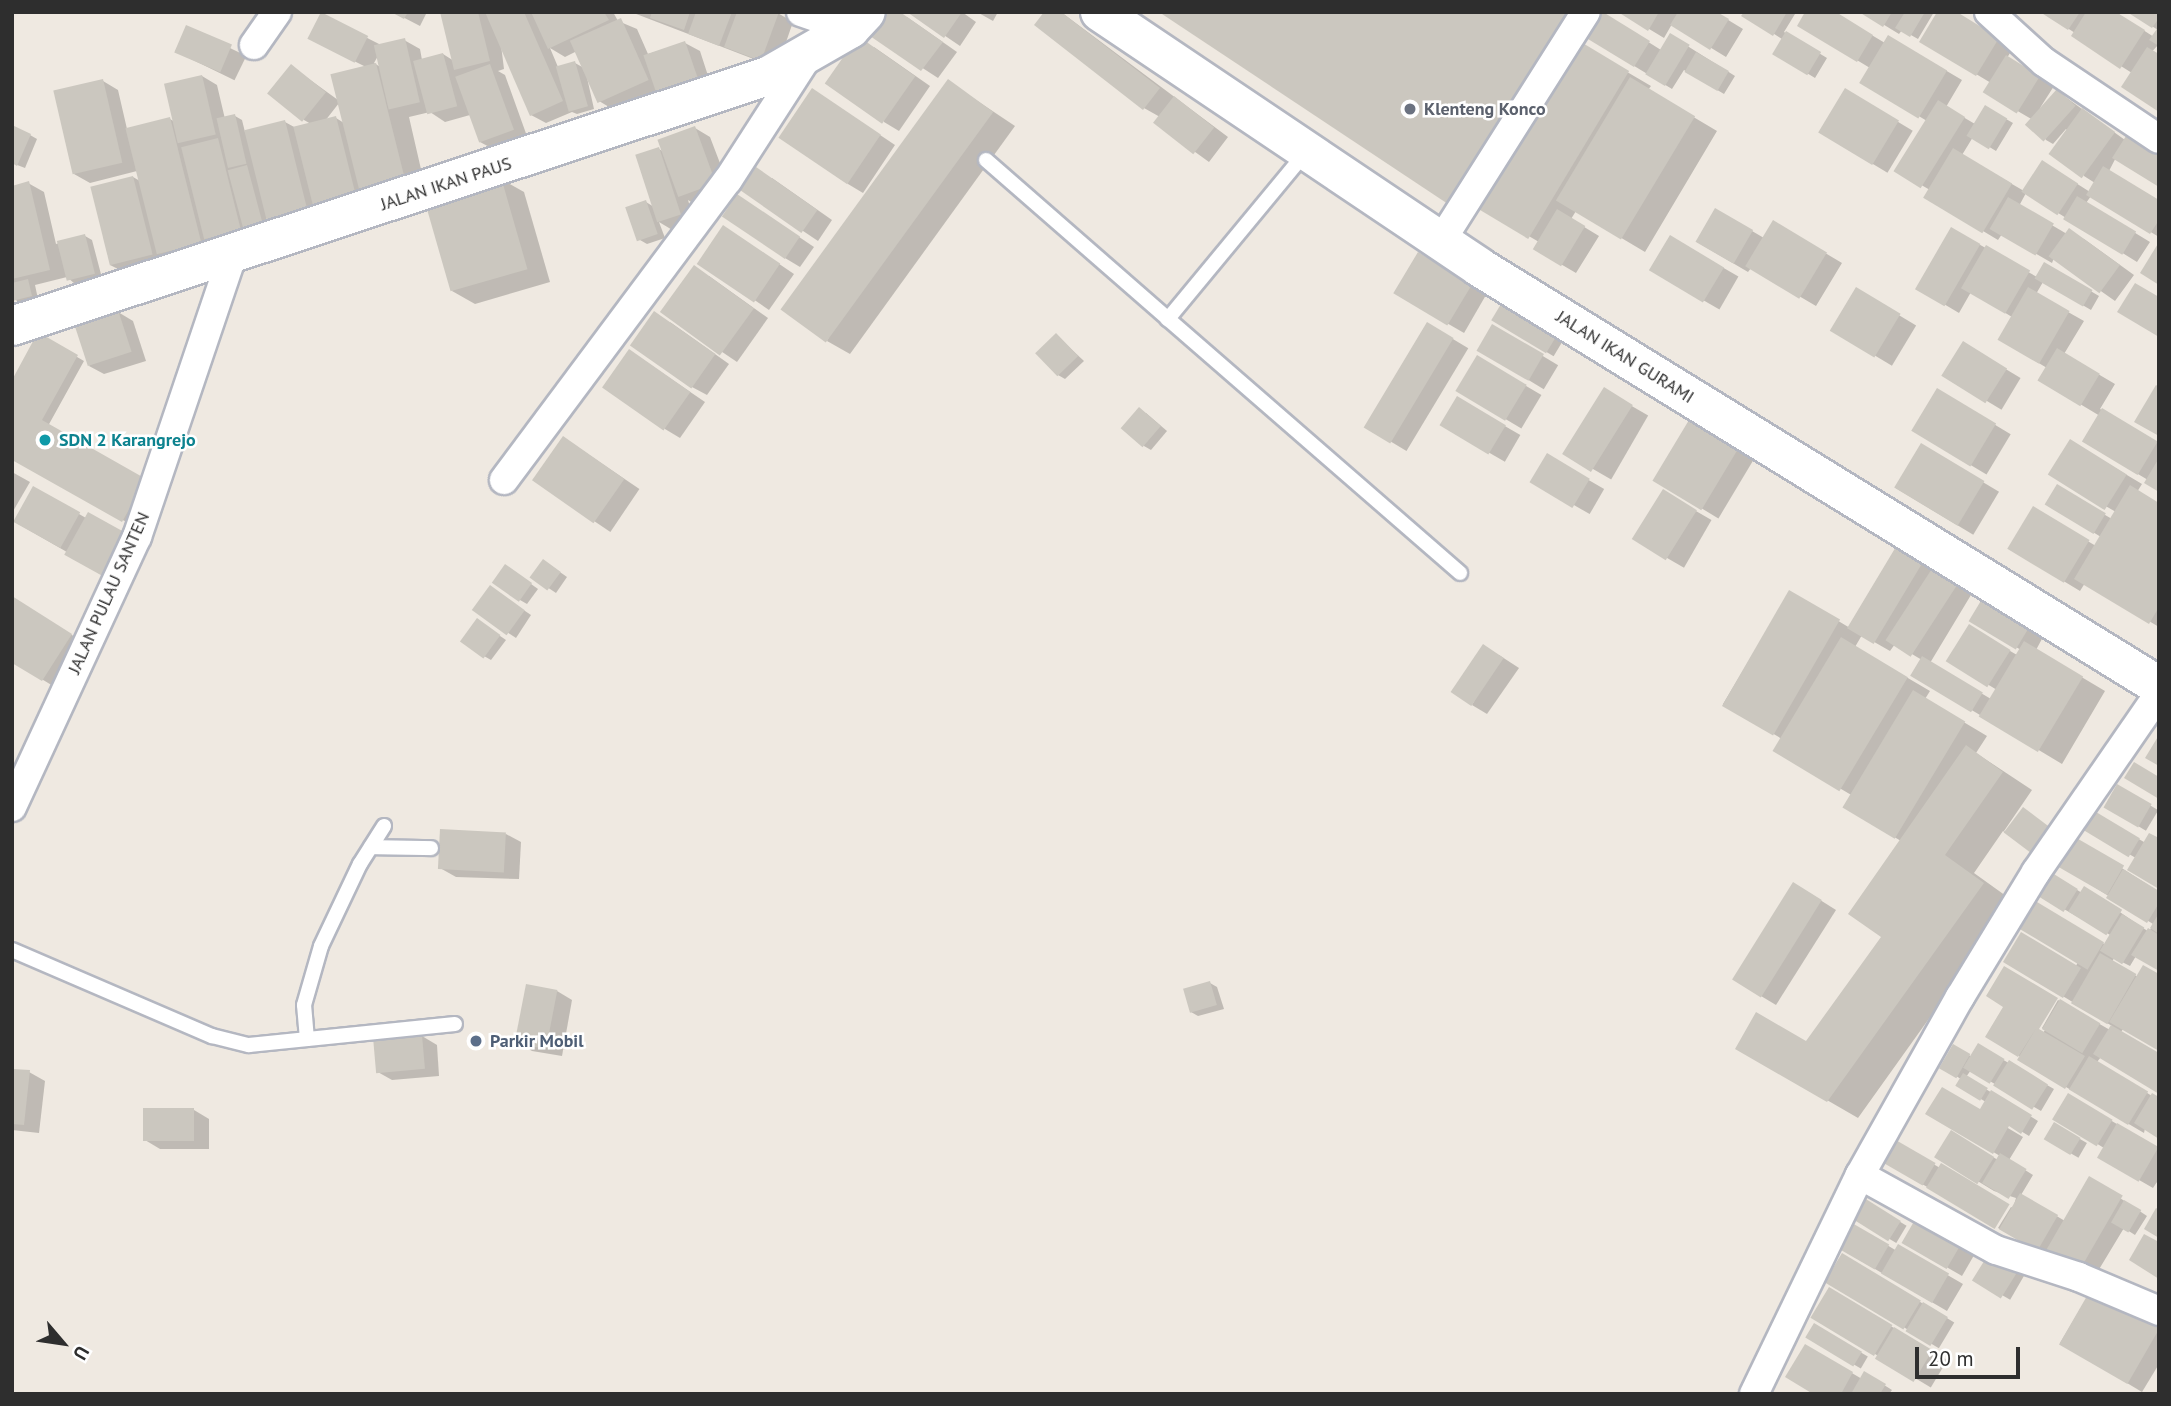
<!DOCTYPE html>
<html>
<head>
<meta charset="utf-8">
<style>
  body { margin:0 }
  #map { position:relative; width:2171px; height:1406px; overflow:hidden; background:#efe9e1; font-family:"PT Sans",sans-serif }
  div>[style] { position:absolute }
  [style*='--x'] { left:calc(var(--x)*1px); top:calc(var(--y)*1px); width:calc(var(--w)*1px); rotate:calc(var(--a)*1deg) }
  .shadow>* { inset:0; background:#0003; transform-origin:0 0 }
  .building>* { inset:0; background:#cbc7bf; transform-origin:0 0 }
  .roads { filter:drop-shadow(2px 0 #b4b7c1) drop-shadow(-2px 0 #b4b7c1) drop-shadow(0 2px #b4b7c1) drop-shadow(0 -2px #b4b7c1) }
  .service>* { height:14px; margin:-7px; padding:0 7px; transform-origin:7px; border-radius:7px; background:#fff }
  .minor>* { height:28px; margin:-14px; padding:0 14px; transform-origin:14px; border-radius:14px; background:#fff }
  .secondary>* { height:38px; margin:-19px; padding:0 19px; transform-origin:19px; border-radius:19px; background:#fff }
  .dots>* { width:19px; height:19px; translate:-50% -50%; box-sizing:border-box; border:4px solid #fff; border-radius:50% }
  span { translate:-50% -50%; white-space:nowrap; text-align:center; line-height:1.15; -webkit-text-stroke:5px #fff; paint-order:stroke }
  .worship-label { font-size:18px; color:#5b616d; font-weight:700 }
  .left { translate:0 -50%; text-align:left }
  .street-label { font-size:18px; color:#2e2e2e }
  .culture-label { font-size:18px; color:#0d838f; font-weight:700 }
  .service-label { font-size:18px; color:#4e5e75; font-weight:700 }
  .frame { position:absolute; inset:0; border:14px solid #2e2e2e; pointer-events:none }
  .north { position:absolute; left:28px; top:1308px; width:70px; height:70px; -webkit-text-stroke:5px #fff; paint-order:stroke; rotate:119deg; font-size:19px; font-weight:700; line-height:28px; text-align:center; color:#2e2e2e }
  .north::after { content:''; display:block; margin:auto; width:24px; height:32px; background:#2e2e2e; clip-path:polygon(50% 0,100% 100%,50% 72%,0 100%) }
  .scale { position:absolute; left:1915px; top:1347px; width:105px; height:32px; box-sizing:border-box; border:4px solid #2e2e2e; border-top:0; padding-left:9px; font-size:21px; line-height:24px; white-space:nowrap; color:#2e2e2e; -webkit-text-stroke:5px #fff; paint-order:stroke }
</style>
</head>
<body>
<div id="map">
  <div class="shadow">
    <i style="clip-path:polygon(393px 12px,427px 12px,420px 26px)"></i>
    <i style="clip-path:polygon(evenodd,442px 12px,613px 12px,618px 21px,637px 29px,648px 54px,685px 43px,700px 51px,712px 88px,657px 91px,614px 110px,599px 101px,586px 73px,594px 109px,577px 114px,572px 112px,546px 123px,531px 115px,501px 45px,504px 69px,498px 71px,505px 75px,528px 139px,495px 150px,480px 142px,470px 115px,445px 122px,430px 112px,409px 117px,426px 191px,282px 228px,266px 218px,268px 227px,126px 273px,110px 265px,133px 177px,140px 181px,137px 171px,90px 183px,74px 174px,103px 81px,118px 90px,127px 129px,170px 119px,175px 122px,202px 76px,217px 85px,225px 119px,235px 116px,242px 120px,245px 132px,285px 122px,296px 128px,311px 124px,304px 120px,291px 66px,338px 100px,366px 67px,326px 47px,322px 15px,381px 45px,404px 40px,420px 49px,422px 60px,443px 54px,454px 61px,442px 12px,550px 48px,565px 57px,577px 51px,584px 68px,575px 63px,558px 67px,550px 48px,442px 12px,379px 54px,382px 68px,374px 63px,379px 54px,442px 12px,339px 103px,344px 123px,336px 118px,325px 121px,339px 103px)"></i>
    <i style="clip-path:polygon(631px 12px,776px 12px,793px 22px,777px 68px)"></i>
    <i style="clip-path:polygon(910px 12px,962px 12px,976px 22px,960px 46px)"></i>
    <i style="clip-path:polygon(977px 12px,998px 12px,993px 21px)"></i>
    <i style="clip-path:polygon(1061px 12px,1228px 137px,1209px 162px,1155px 123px,1160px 117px,1144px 108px)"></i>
    <i style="clip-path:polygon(1621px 12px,1715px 12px,1743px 29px,1726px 57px,1672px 24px,1664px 38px)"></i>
    <i style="clip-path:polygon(1740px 12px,1795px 14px,1784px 32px,1827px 58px,1815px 78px,1774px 53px,1782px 39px)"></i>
    <i style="clip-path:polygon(1833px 12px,1885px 43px,1889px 37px,1962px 80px,1946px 107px,1975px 124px,1985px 107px,2013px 123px,1996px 151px,1973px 137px,1962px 155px,2024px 191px,2057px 171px,2090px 192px,2095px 183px,2084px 176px,2068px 131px,2066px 129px,2053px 144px,2046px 140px,2033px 120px,1985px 92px,1991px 83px,1921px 41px,1954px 12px,2013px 48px,2007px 58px,2054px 86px,2040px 108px,2064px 96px,2125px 140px,2109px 171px,2159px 201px,2159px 237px,2091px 196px,2086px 203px,2150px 242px,2137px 262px,2026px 193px,2019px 206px,2067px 234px,2084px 239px,2134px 275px,2115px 301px,2054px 258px,2052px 263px,2002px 234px,1998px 240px,1983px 231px,1926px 197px,1930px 190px,1897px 171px,1927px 121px,1862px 82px,1870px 68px,1799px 25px)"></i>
    <i style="clip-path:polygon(1863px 12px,1934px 12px,1918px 39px,1902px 30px,1899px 34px)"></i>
    <i style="clip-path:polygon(2043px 12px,2115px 12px,2154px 37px,2158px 30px,2130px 12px,2159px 12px,2159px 44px,2132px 73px,2073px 36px,2075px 33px)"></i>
    <i style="clip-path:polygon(907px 17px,957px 52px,938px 78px,873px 36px)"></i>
    <i style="clip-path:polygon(1615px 21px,1661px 50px,1670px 35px,1735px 76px,1724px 94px,1684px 70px,1672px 89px,1585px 36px)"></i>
    <i style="left:187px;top:27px;width:66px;height:27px;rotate:26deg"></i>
    <i style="clip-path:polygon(1576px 42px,1651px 86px,1648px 90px,1717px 131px,1645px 252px,1576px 211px,1571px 219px,1599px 236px,1576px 273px,1535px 249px,1539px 242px,1478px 206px)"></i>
    <i style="clip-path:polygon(874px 47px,930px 86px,899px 131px,884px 122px)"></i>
    <i style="clip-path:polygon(949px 82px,1015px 126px,850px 354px,827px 341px)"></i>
    <i style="clip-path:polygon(813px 90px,895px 145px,863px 193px,848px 184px)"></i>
    <i style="left:1845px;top:90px;width:79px;height:49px;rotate:31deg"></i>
    <i style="clip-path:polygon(695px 128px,710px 137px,731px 192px,696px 205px,688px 200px,695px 223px,674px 231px,659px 222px,665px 238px,647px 244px,640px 240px,646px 202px,654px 207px,659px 149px,664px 152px)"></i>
    <i style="clip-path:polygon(30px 135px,37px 139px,25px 168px,12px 163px)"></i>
    <i style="clip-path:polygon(772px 178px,832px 220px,818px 241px,742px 190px)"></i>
    <i style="clip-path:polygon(501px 179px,524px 192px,550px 282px,475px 304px,452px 291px)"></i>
    <i style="clip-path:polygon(28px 183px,44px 192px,56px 244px,85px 236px,92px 240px,102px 278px,75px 284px,67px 277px,35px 285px,38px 299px,20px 304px,12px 296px,12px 187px)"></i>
    <i style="clip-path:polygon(738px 196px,814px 247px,800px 267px,785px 258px)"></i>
    <i style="clip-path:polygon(1716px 210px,1764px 238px,1773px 222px,1842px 263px,1816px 306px,1751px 268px,1748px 272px,1697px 242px)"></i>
    <i style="clip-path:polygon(1952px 229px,2037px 277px,2045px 264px,2099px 296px,2091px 310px,2043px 282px,2036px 294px,2084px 321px,2064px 354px,2115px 384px,2100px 409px,2159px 443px,2159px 490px,2148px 480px,2084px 442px,2100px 416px,2040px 380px,2047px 368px,1999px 339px,2012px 317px,1971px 292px,1959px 313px,1917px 288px)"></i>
    <i style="clip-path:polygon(738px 236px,794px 274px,769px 310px,699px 262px)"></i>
    <i style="left:1670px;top:237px;width:79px;height:38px;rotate:30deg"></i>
    <i style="left:1419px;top:255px;width:78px;height:45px;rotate:30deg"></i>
    <i style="clip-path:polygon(709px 276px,768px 318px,737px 362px,663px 312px)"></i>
    <i style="left:1857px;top:290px;width:69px;height:47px;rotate:31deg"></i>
    <i style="left:1501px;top:306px;width:71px;height:16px;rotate:31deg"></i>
    <i style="clip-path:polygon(118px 312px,133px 321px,146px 361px,104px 374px,89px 366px)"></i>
    <i style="clip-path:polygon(670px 322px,729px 364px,707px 395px,692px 387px)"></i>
    <i style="left:1428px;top:324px;width:47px;height:120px;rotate:31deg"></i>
    <i style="left:1493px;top:326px;width:76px;height:28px;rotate:31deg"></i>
    <i style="clip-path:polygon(39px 335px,84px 361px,48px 426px,152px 485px,130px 524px,12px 459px)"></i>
    <i style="clip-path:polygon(1056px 335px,1084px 361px,1065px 379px,1058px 375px)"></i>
    <i style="left:1964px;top:344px;width:66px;height:37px;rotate:31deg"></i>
    <i style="clip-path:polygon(630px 351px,705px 402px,680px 438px,665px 429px)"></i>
    <i style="left:1478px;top:357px;width:74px;height:39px;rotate:31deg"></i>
    <i style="left:1604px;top:390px;width:51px;height:74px;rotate:30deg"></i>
    <i style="left:1937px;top:390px;width:86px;height:47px;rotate:31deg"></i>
    <i style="left:1458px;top:399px;width:72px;height:31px;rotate:30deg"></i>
    <i style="clip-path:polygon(1146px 413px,1167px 431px,1151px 450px,1144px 446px)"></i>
    <i style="left:1690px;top:422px;width:74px;height:68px;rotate:31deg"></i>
    <i style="left:564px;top:438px;width:91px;height:52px;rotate:34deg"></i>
    <i style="clip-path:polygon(2070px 441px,2142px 484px,2137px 492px,2159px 504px,2159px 627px,2085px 583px,2080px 591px,2009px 548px,2033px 509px,2096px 546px,2101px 537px,2047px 504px,2057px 487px,2112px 519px,2116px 512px,2050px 474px)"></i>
    <i style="left:1921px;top:445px;width:91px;height:50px;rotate:31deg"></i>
    <i style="left:1547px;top:456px;width:66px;height:29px;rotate:30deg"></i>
    <i style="clip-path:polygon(12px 472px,30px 482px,12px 513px)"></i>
    <i style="left:34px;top:488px;width:61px;height:39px;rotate:30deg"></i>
    <i style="left:1663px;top:492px;width:56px;height:55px;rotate:30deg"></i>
    <i style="clip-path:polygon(1898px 547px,1974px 590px,1930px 663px,1991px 699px,1997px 690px,1949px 661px,1969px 627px,2017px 655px,2021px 650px,1971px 620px,1982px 601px,2043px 637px,2036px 650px,2105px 691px,2062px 764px,1913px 675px,1922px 660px,1895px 644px,1890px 651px,1862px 635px,1855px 647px,1930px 691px,1925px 699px,1987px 736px,1976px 753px,2032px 790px,2004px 831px,2038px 857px,2003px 831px,1974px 873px,2013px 901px,1858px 1118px,1737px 1048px,1807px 1043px,1883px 936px,1901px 841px,1846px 808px,1853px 796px,1775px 750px,1782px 739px,1723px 704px,1790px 592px,1850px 628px)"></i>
    <i style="clip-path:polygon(550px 565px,567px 577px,556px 593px,532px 577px)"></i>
    <i style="clip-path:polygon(513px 571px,538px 589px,527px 604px,520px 600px)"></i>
    <i style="clip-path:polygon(497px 592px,531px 615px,516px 638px,474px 610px)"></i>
    <i style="clip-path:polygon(12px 597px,86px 644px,58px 689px,12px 661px)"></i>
    <i style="clip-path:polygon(484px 625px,506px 640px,491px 660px,484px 656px)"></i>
    <i style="clip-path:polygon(1499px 655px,1519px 668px,1487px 714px,1472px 705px)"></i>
    <i style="left:2118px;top:786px;width:47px;height:24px;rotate:31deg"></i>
    <i style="left:2092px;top:812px;width:61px;height:18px;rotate:30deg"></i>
    <i style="clip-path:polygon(506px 834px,521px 842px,519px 879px,456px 877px,440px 868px)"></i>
    <i style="clip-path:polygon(2089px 847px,2159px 892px,2159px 969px,2136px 956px,2130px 966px,2114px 958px,2112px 962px,2138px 977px,2124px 1028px,2097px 1062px,2152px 1096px,2144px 1133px,2020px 1060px,2021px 1057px,1988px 1037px,2004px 1010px,2043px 1033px,2045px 1030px,2042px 1028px,2058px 1000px,2110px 1030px,2112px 1026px,2061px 995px,2078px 962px,2033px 901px,2106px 945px,2112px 936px,2037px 894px,2050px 873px,2082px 893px,2092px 893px,2149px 932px,2153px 924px,2058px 864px)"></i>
    <i style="clip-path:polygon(1809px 893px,1836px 910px,1776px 1005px,1761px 996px)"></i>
    <i style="clip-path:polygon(1210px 983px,1217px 987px,1224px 1009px,1198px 1016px,1191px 1012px)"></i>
    <i style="clip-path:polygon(557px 991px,572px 1000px,562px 1056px,532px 1051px,517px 1042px)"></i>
    <i style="clip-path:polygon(422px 1036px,437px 1045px,439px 1076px,392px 1080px,376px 1071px)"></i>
    <i style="clip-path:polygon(1953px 1046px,1972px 1057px,1979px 1046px,2054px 1089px,2041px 1111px,1971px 1070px,1966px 1077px,2038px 1121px,2029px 1136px,1983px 1108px,1986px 1102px,1957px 1085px,1961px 1079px,1941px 1067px)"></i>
    <i style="clip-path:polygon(12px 1070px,29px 1072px,45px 1081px,39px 1133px,12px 1130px)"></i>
    <i style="clip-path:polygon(1942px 1089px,2023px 1137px,2009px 1160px,2033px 1175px,2021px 1195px,2065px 1221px,2090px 1178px,2147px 1216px,2135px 1235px,2124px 1228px,2095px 1276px,2052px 1259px,1998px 1228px,2011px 1207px,2013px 1208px,2016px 1198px,1994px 1191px,1938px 1157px,1952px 1133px,1998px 1160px,2000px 1156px,1928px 1113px)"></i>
    <i style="clip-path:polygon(2068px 1095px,2159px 1149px,2159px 1179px,2153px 1188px,2099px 1157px,2104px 1148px,2055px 1118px)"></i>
    <i style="clip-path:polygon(194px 1110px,209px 1119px,209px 1149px,160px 1149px,145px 1140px)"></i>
    <i style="left:2054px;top:1124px;width:38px;height:17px;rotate:30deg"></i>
    <i style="clip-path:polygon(1895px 1141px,1940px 1168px,1929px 1188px,1922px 1184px)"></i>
    <i style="left:1862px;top:1199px;width:52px;height:20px;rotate:31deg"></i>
    <i style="left:1917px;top:1220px;width:67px;height:26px;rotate:30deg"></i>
    <i style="clip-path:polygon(1853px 1225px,1897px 1251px,1899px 1247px,1963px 1284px,1947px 1311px,1839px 1248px)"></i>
    <i style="left:1991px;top:1253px;width:40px;height:31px;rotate:30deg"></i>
    <i style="left:1842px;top:1255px;width:131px;height:30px;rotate:31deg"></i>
    <i style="left:1829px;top:1289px;width:138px;height:32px;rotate:31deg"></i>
    <i style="clip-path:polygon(2091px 1291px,2159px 1331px,2159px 1364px,2142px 1392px,2060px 1343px)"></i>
    <i style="left:1815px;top:1326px;width:61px;height:14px;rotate:30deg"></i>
    <i style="clip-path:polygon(1806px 1346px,1862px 1379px,1865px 1373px,1892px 1390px,1889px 1394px,1817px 1394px)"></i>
  </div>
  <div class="building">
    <i style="left:321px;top:12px;width:53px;height:30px;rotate:27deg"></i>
    <i style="clip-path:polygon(391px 12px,408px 12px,404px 19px)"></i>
    <i style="clip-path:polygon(440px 12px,478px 12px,490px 61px,454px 70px)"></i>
    <i style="clip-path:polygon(485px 12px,524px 12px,563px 101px,530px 116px)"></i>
    <i style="clip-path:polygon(531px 12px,604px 12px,609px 20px,548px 49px)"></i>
    <i style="clip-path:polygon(652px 12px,690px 12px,684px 30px,650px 18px)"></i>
    <i style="clip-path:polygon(696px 12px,732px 12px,719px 46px,688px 34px)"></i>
    <i style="clip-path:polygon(737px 12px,779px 12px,761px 61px,724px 47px)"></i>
    <i style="clip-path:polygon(886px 12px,900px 12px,943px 42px,921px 71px,870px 36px)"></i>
    <i style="clip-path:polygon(907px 12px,962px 12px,944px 38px)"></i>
    <i style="clip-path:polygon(1044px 12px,1061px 12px,1160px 88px,1143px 110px,1034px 25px)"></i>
    <i style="clip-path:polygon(1159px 12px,1577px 12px,1451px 206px)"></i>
    <i style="clip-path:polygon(1597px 12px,1603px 12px,1650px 41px,1634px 67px,1583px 36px)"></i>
    <i style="clip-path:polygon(1618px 12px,1659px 12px,1648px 31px)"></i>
    <i style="clip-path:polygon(1678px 12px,1717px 12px,1729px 19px,1710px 50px,1670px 25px)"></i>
    <i style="clip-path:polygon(1744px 12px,1787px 12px,1773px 36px,1741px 16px)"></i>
    <i style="clip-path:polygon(1805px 12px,1836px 12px,1873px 35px,1857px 62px,1797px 26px)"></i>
    <i style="clip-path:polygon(1859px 12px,1892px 12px,1883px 27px)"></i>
    <i style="clip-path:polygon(1905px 12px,1925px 12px,1910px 37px,1895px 28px)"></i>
    <i style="clip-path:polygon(1937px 12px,1957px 12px,1999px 38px,1976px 76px,1919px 42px)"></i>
    <i style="clip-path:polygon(2040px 12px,2080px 12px,2068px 30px)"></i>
    <i style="clip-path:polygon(2086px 12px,2116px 12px,2145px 30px,2120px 69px,2071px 36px)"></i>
    <i style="clip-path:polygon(2127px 12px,2159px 12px,2159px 18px,2152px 28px)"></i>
    <i style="left:621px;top:18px;width:68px;height:56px;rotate:66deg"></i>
    <i style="left:186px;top:25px;width:50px;height:30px;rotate:23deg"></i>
    <i style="clip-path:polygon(2159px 26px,2159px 46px,2149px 40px)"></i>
    <i style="left:1786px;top:31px;width:41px;height:27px;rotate:31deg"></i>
    <i style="left:1670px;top:33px;width:23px;height:48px;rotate:31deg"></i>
    <i style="left:1888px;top:35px;width:69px;height:56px;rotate:31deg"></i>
    <i style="left:858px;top:36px;width:70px;height:58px;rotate:35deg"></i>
    <i style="left:405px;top:38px;width:66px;height:32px;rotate:77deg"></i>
    <i style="left:1576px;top:39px;width:62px;height:196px;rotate:31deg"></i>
    <i style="left:685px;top:41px;width:40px;height:44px;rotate:71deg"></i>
    <i style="clip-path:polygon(2147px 47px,2159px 54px,2159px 112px,2121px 87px)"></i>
    <i style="left:1696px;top:52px;width:38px;height:23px;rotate:30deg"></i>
    <i style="left:443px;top:53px;width:55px;height:31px;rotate:75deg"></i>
    <i style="left:2006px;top:55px;width:40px;height:44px;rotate:32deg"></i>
    <i style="left:575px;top:61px;width:47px;height:20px;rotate:74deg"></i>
    <i style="left:376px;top:63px;width:118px;height:47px;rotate:76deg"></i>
    <i style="left:291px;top:64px;width:45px;height:38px;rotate:39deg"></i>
    <i style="left:490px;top:64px;width:70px;height:37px;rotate:70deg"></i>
    <i style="left:202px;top:75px;width:61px;height:39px;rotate:77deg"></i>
    <i style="left:1630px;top:77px;width:76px;height:144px;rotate:31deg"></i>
    <i style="left:103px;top:79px;width:86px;height:51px;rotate:77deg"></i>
    <i style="left:948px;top:79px;width:56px;height:285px;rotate:36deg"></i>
    <i style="left:812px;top:88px;width:83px;height:60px;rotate:34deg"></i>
    <i style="left:1845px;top:88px;width:63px;height:52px;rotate:31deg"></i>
    <i style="left:2057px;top:89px;width:25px;height:48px;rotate:42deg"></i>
    <i style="left:1174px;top:96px;width:51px;height:34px;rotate:38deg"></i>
    <i style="left:1938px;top:100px;width:32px;height:84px;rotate:32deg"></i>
    <i style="left:1985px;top:105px;width:26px;height:36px;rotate:31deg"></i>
    <i style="left:2082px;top:108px;width:41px;height:57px;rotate:36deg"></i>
    <i style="left:235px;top:114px;width:51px;height:19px;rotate:77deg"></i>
    <i style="left:336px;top:116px;width:81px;height:44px;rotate:76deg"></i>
    <i style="left:170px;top:117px;width:130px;height:46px;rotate:76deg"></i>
    <i style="left:285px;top:120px;width:93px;height:42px;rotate:76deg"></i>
    <i style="clip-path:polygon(12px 125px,31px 134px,17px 166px,12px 163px)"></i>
    <i style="left:695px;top:126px;width:61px;height:40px;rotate:70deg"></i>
    <i style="clip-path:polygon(2126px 136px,2159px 156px,2159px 187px,2112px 158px)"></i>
    <i style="left:218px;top:138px;width:95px;height:38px;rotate:76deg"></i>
    <i style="left:659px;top:147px;width:71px;height:25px;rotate:72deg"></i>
    <i style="left:1953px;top:148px;width:69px;height:58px;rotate:31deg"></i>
    <i style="left:2042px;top:160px;width:43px;height:38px;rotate:33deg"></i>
    <i style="left:247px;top:165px;width:60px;height:20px;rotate:75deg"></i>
    <i style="clip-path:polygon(2103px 166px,2159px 200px,2159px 220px,2150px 234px,2086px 195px)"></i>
    <i style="left:756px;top:167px;width:75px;height:28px;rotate:35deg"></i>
    <i style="left:133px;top:176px;width:81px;height:44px;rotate:76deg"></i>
    <i style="left:501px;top:177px;width:96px;height:80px;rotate:74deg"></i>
    <i style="clip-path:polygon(29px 181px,50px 270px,12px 279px,12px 186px)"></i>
    <i style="left:737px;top:194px;width:76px;height:27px;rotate:34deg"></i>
    <i style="left:2077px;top:196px;width:69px;height:27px;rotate:31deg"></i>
    <i style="left:2008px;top:197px;width:53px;height:37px;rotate:30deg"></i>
    <i style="left:646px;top:200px;width:36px;height:22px;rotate:71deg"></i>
    <i style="left:1715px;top:208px;width:44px;height:39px;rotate:30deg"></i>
    <i style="left:1557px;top:209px;width:33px;height:47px;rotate:31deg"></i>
    <i style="left:1773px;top:220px;width:63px;height:54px;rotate:31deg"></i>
    <i style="left:723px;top:225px;width:69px;height:47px;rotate:34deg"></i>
    <i style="left:1951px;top:227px;width:34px;height:72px;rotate:30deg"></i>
    <i style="left:2069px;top:228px;width:63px;height:35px;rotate:36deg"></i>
    <i style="left:85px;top:234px;width:41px;height:29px;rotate:76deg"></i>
    <i style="left:1670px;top:235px;width:63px;height:41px;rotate:31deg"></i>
    <i style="clip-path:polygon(2159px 242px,2159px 285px,2140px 273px)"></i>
    <i style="left:1986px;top:245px;width:51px;height:50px;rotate:30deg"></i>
    <i style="left:1418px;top:252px;width:63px;height:48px;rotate:31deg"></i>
    <i style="left:2044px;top:262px;width:56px;height:19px;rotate:30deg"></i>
    <i style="left:694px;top:265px;width:74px;height:58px;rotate:36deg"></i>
    <i style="clip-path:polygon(28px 279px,32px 296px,12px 301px,12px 283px)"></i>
    <i style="clip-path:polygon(2135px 283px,2159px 297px,2159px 337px,2117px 312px)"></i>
    <i style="left:1856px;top:287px;width:52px;height:51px;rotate:31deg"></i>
    <i style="left:2028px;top:287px;width:48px;height:61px;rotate:30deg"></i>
    <i style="left:1501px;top:304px;width:64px;height:19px;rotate:31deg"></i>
    <i style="left:118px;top:310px;width:44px;height:46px;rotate:72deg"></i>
    <i style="left:654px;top:311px;width:75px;height:42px;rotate:35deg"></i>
    <i style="left:1427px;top:322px;width:31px;height:123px;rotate:31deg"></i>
    <i style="left:1492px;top:324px;width:60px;height:31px;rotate:30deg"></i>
    <i style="clip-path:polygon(38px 332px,78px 355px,42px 420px,146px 479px,122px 522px,12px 460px,12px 380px)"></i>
    <i style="left:1056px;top:333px;width:32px;height:29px;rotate:46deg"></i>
    <i style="left:1963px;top:341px;width:52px;height:41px;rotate:32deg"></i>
    <i style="left:2057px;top:348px;width:50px;height:38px;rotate:31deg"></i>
    <i style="left:629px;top:349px;width:75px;height:47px;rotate:35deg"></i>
    <i style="left:1477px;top:355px;width:58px;height:42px;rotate:31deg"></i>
    <i style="clip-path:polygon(2156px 385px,2159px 387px,2159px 436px,2134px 422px)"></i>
    <i style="left:1604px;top:387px;width:34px;height:79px;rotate:32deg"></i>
    <i style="left:1937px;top:388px;width:69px;height:50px;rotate:31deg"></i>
    <i style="left:1457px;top:396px;width:57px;height:34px;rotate:31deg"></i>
    <i style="left:1139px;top:407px;width:29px;height:28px;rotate:41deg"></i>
    <i style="left:2102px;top:408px;width:65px;height:39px;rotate:31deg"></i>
    <i style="left:1689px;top:420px;width:57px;height:71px;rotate:31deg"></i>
    <i style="left:563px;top:436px;width:75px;height:54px;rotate:35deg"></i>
    <i style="left:2070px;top:439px;width:67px;height:42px;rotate:32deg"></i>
    <i style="left:1921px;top:443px;width:74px;height:52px;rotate:31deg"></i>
    <i style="left:1547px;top:453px;width:50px;height:34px;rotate:31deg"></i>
    <i style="clip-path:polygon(2159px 458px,2159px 492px,2144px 483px)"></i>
    <i style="left:2057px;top:484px;width:57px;height:24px;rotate:31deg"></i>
    <i style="clip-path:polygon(2130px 485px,2159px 503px,2159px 607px,2149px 624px,2074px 579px)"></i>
    <i style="left:33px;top:486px;width:54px;height:41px;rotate:29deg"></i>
    <i style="left:1663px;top:489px;width:40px;height:59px;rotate:32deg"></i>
    <i style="left:2033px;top:506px;width:66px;height:50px;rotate:31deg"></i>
    <i style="left:88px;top:512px;width:49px;height:49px;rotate:29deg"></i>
    <i style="left:1897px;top:545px;width:31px;height:97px;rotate:31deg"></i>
    <i style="left:543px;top:559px;width:22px;height:23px;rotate:36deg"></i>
    <i style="left:505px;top:564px;width:33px;height:23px;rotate:35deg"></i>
    <i style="left:1935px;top:564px;width:30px;height:91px;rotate:33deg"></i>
    <i style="left:490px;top:585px;width:43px;height:31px;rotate:36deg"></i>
    <i style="left:1789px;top:590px;width:59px;height:134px;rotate:30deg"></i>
    <i style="clip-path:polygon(12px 596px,72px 634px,42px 681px,12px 663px)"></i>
    <i style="left:1982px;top:599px;width:55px;height:26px;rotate:31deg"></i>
    <i style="left:477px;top:618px;width:29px;height:29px;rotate:36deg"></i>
    <i style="left:1969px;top:624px;width:49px;height:44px;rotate:32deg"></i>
    <i style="left:1841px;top:637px;width:78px;height:133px;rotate:31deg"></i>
    <i style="left:2024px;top:641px;width:69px;height:88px;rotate:31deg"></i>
    <i style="left:1483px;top:644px;width:25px;height:58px;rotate:34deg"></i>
    <i style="left:1922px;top:656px;width:71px;height:23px;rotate:31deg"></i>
    <i style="left:1913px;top:690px;width:61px;height:137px;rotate:31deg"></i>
    <i style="clip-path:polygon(2159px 735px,2159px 766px,2145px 758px)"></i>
    <i style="clip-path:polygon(1966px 745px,2003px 772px,1945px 855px,1984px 883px,1827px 1102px,1735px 1049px,1756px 1012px,1806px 1041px,1881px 937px,1848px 914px)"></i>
    <i style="clip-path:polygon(2134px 762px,2159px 777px,2159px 799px,2124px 778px)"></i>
    <i style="left:2117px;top:784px;width:40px;height:27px;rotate:30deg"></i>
    <i style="left:2023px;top:807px;width:43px;height:32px;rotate:37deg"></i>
    <i style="left:2091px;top:809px;width:57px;height:22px;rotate:31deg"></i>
    <i style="left:440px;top:829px;width:66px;height:40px;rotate:3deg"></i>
    <i style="clip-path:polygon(2149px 833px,2159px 838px,2159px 889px,2127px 870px)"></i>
    <i style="left:2073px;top:836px;width:59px;height:34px;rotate:30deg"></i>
    <i style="clip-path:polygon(2123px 869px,2159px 891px,2159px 903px,2147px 923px,2106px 898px)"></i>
    <i style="left:2049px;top:871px;width:34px;height:27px;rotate:32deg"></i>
    <i style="left:1793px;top:882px;width:34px;height:115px;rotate:32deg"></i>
    <i style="left:2084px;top:886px;width:45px;height:30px;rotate:32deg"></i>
    <i style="left:2032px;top:899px;width:84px;height:32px;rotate:31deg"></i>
    <i style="clip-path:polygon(2159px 913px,2159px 934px,2150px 928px)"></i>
    <i style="left:2122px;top:914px;width:26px;height:43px;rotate:31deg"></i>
    <i style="clip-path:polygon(2148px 928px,2159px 935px,2159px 971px,2131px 955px)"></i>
    <i style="left:2021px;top:932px;width:70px;height:35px;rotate:31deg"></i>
    <i style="left:2100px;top:953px;width:42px;height:58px;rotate:30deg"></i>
    <i style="clip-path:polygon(2143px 965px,2159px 974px,2159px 1051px,2109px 1022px)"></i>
    <i style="clip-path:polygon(2004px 966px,2058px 998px,2039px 1029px,2085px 1056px,2065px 1089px,2017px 1060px,2037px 1027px,2018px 1057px,1985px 1037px,2003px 1007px,1986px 996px)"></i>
    <i style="left:1210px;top:981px;width:25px;height:28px;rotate:74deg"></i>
    <i style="left:526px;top:984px;width:32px;height:60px;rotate:11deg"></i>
    <i style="left:2060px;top:999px;width:47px;height:35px;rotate:31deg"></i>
    <i style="clip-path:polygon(2111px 1025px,2159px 1053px,2159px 1094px,2093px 1054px)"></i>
    <i style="left:422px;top:1035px;width:34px;height:49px;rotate:85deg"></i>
    <i style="left:1978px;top:1043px;width:31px;height:29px;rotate:31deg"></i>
    <i style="left:1953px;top:1044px;width:20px;height:28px;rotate:30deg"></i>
    <i style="left:2089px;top:1056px;width:69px;height:39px;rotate:31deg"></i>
    <i style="left:2009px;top:1060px;width:46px;height:30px;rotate:32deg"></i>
    <i style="clip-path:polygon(12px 1069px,30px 1070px,24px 1125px,12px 1124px)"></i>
    <i style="left:1963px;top:1073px;width:29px;height:15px;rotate:31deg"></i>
    <i style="clip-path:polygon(1942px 1087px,1980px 1109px,1991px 1090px,2032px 1115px,2021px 1134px,2009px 1126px,1993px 1154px,1925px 1114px)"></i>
    <i style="left:2068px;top:1093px;width:52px;height:31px;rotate:31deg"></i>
    <i style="clip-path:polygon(2152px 1093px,2159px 1097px,2159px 1139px,2134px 1123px)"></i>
    <i style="left:143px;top:1108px;width:51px;height:33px"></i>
    <i style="left:2054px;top:1122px;width:31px;height:20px;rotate:31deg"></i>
    <i style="left:2117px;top:1123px;width:48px;height:40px;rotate:30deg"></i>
    <i style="left:1951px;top:1130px;width:51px;height:32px;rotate:32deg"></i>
    <i style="left:1894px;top:1139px;width:48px;height:26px;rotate:30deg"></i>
    <i style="left:2000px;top:1153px;width:31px;height:35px;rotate:31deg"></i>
    <i style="left:1941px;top:1163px;width:80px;height:29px;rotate:31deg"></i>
    <i style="left:2089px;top:1176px;width:39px;height:85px;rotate:30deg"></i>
    <i style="left:2020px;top:1193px;width:44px;height:42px;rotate:30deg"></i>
    <i style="left:1861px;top:1196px;width:47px;height:24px;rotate:32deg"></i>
    <i style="left:2124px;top:1200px;width:20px;height:26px;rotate:30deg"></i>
    <i style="clip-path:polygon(2156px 1208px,2159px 1210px,2159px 1238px,2144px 1229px)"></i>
    <i style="left:1916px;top:1218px;width:52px;height:29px;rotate:30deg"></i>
    <i style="left:1852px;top:1223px;width:43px;height:29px;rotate:30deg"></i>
    <i style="clip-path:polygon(2144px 1234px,2159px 1242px,2159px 1279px,2129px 1260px)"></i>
    <i style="left:1898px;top:1244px;width:59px;height:34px;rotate:30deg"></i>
    <i style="left:1991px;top:1250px;width:34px;height:36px;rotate:32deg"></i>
    <i style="left:1842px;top:1253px;width:92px;height:34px;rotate:31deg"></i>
    <i style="left:1829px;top:1287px;width:74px;height:36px;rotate:31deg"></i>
    <i style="left:2091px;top:1289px;width:79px;height:64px;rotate:30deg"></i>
    <i style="left:1923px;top:1302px;width:29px;height:34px;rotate:31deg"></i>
    <i style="left:1814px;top:1323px;width:56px;height:17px;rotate:31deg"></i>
    <i style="left:1894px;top:1327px;width:45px;height:37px;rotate:31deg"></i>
    <i style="clip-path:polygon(1805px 1344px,1853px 1372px,1841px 1394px,1813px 1394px,1785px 1377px)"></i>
    <i style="clip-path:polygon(1864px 1371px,1886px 1384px,1880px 1394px,1851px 1394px)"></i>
  </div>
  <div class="roads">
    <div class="service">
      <i style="--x:1306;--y:152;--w:217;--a:129.6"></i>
      <i style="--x:1168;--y:319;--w:387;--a:41"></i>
      <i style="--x:986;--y:160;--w:242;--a:41.1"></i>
      <i style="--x:371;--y:847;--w:60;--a:1"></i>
      <i style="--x:12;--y:950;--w:218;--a:23.3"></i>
      <i style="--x:212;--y:1036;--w:38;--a:14"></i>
      <i style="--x:249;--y:1045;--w:207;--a:-5.8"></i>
      <i style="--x:307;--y:1039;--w:34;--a:-95"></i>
      <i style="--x:304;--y:1005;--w:61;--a:-73.9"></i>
      <i style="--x:321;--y:946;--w:91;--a:-64.6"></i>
      <i style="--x:360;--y:864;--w:45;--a:-57.7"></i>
    </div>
    <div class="minor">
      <i style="--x:801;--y:12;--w:52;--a:19.1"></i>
      <i style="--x:1989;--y:12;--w:74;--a:42.3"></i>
      <i style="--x:2044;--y:62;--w:138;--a:33.8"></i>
      <i style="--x:254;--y:45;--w:40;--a:-55.1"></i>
      <i style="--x:1441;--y:241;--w:271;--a:-57.7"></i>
      <i style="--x:504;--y:480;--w:374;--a:-53.3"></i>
      <i style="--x:728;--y:180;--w:148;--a:-57.2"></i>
      <i style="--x:12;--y:807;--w:298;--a:-65.2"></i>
      <i style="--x:137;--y:537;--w:299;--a:-71.3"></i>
      <i style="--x:1860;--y:1175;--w:155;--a:28.9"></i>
      <i style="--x:1996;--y:1250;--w:87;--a:18"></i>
      <i style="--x:2079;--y:1277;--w:87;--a:23"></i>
      <i style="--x:1754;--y:1394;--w:243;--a:-64.2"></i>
      <i style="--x:1860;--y:1175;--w:204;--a:-60.7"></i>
      <i style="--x:1960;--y:997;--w:146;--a:-58.7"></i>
      <i style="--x:2036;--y:872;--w:216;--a:-55.4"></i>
    </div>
    <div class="secondary">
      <i style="--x:1100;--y:12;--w:457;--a:33.9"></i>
      <i style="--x:1479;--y:267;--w:799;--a:31.64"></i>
      <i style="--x:12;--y:326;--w:796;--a:-18.3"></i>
      <i style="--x:768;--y:76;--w:95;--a:-29.8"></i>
      <i style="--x:850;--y:29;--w:23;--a:-47"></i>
    </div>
  </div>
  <div class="dots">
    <i style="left:1410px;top:109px;background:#6b7280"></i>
    <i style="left:45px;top:440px;background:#0f9aa8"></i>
    <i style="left:476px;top:1041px;background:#5c6f8a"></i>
  </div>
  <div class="worship-label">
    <span class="left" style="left:1424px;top:109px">Klenteng Konco</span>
  </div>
  <div class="street-label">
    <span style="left:446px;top:184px;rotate:-18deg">JALAN IKAN PAUS</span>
    <span style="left:1625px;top:357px;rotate:32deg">JALAN IKAN GURAMI</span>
    <span style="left:109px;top:593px;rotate:-66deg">JALAN PULAU SANTEN</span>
  </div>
  <div class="culture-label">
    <span class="left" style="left:59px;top:440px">SDN 2 Karangrejo</span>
  </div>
  <div class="service-label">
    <span class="left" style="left:490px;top:1041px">Parkir Mobil</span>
  </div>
  <div class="frame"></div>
  <div class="north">U</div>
  <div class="scale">20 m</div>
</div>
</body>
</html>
